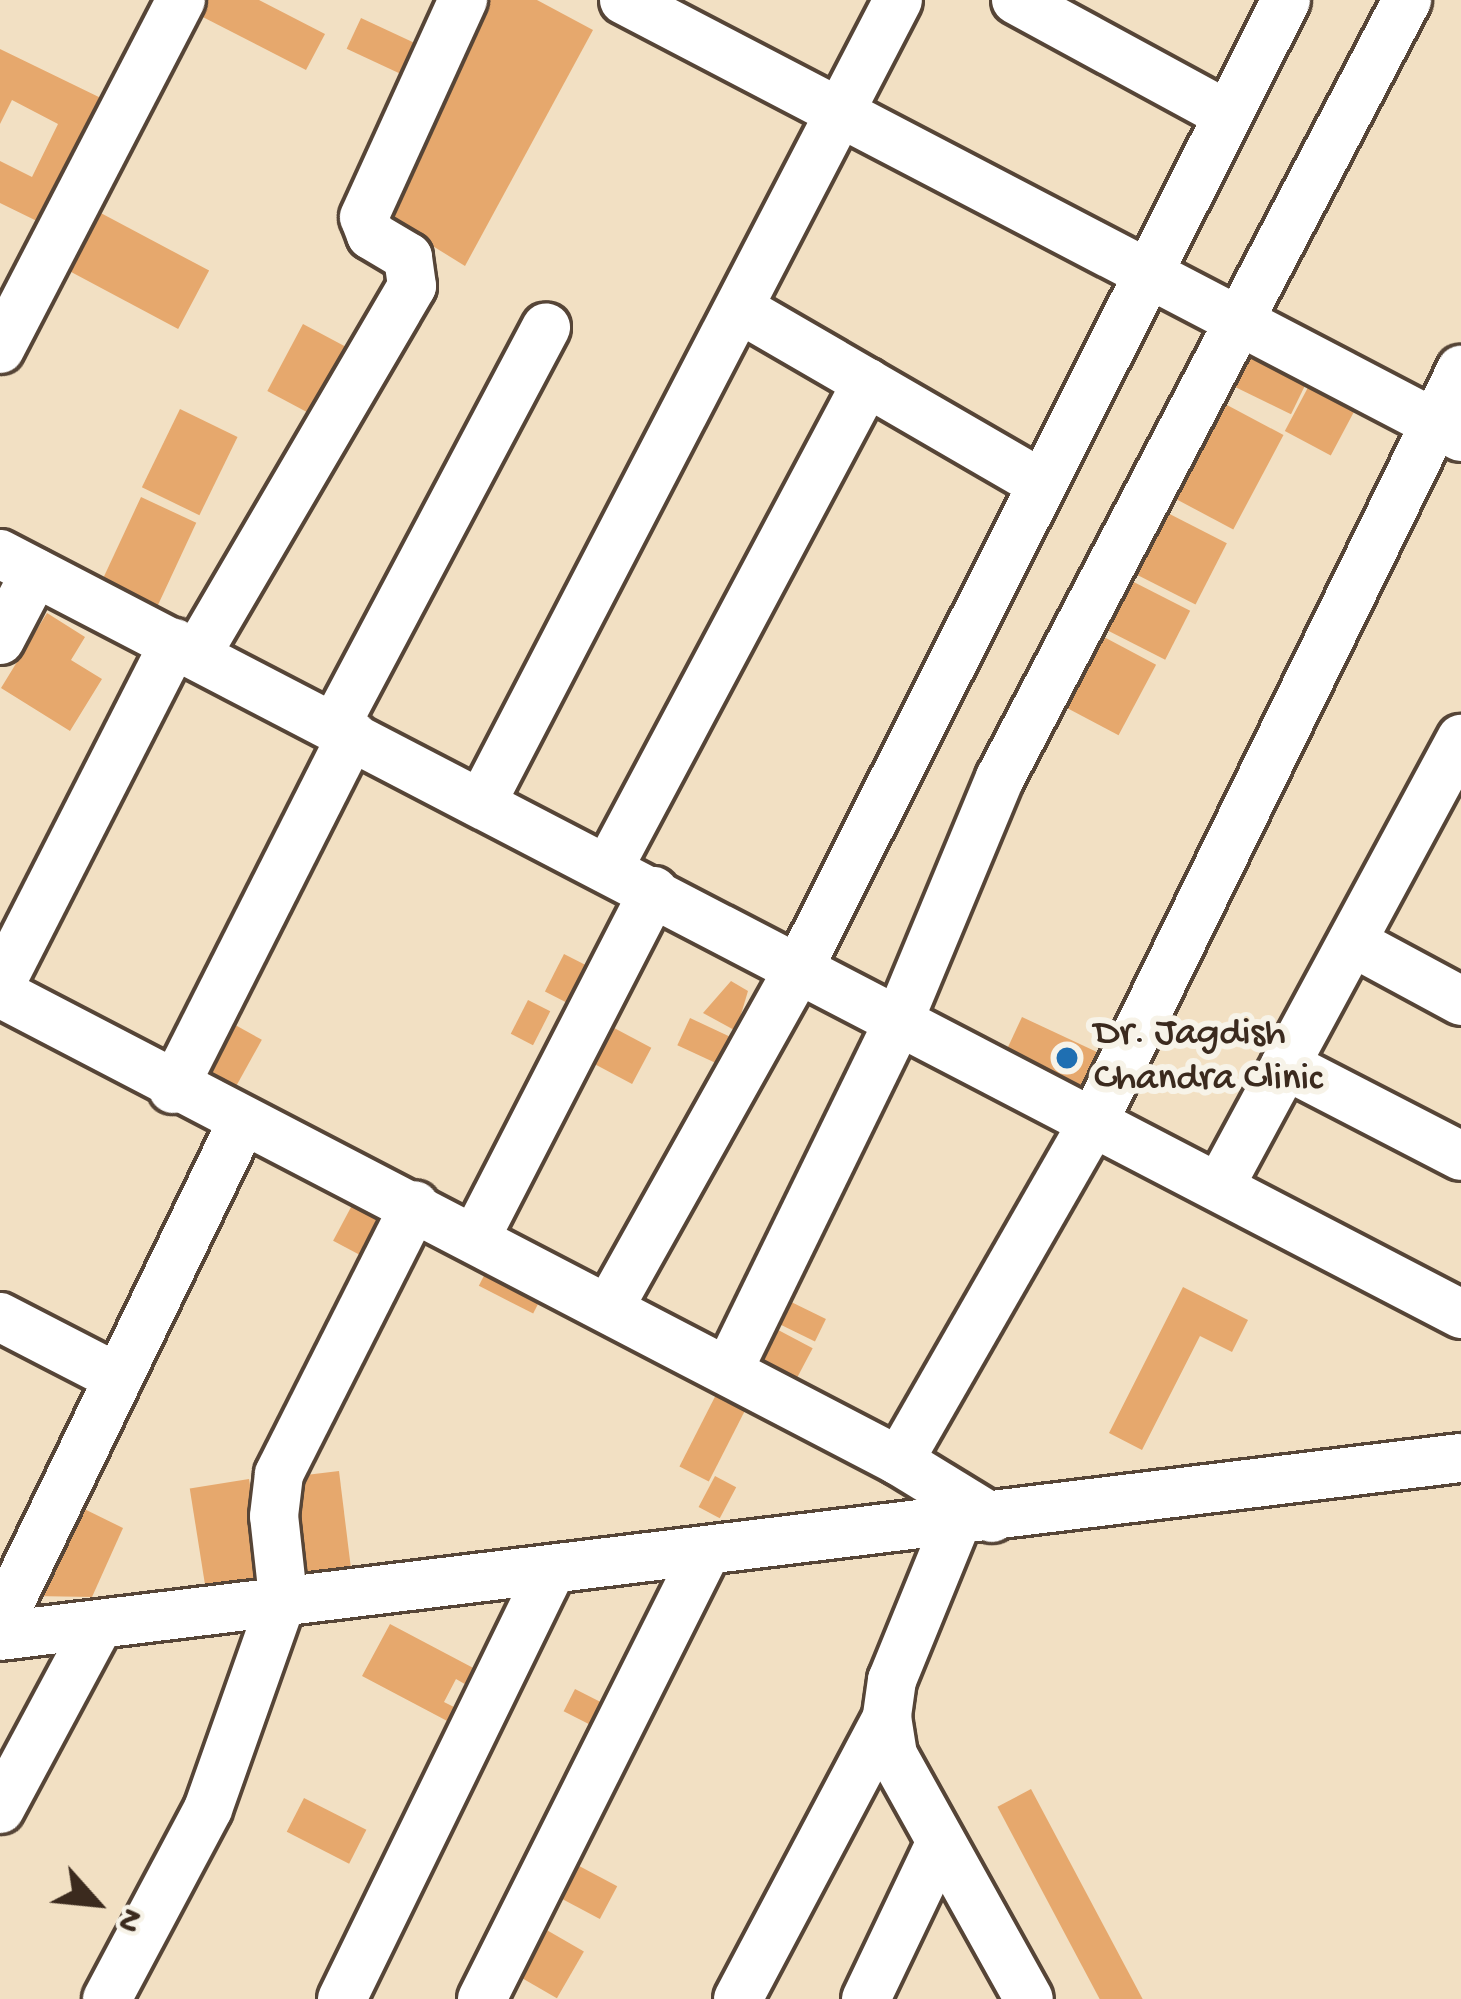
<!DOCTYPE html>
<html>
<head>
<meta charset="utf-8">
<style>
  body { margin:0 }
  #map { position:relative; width:1461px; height:1999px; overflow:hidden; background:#f2e0c3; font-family:"Gochi Hand",sans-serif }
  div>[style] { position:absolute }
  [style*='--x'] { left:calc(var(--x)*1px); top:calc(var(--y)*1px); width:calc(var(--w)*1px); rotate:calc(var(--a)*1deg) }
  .building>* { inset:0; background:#e6a86d; transform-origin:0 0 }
  .roads { filter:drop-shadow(3px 0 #564537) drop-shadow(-3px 0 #564537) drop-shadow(0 3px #564537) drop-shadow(0 -3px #564537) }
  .minor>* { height:48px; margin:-24px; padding:0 24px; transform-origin:24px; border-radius:24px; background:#fff }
  .dots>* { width:33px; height:33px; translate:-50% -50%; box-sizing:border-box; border:6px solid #f7f3e8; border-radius:50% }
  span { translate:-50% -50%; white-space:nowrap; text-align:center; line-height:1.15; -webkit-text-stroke:12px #f7f3e8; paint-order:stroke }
  .poi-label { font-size:39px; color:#3b2a1e }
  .left { translate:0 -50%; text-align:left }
  .north { position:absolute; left:36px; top:1843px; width:120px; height:120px; -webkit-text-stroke:9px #f7f3e8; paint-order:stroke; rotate:117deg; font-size:33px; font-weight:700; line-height:48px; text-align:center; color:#3b2a1e }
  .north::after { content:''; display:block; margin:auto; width:42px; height:54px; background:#3b2a1e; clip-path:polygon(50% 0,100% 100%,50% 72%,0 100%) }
</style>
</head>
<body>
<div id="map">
  <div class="building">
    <i style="clip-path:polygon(199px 0,259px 0,325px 34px,306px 70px,193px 12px)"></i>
    <i style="clip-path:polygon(484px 0,537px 0,593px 30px,465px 266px,381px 214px)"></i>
    <i style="left:361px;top:18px;width:77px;height:34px;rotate:25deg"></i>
    <i style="clip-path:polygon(0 49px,105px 100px,43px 224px,0 203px,0 161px,32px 177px,58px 124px,12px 100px,0 124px)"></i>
    <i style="left:97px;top:211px;width:127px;height:66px;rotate:28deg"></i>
    <i style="left:303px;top:324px;width:58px;height:76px;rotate:28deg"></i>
    <i style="left:1246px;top:340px;width:73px;height:47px;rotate:26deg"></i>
    <i style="left:1313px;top:378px;width:52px;height:60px;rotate:28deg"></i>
    <i style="left:1212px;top:397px;width:81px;height:107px;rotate:28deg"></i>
    <i style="left:180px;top:409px;width:64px;height:87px;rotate:26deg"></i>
    <i style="left:141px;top:497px;width:61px;height:94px;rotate:25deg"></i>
    <i style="left:1152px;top:505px;width:84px;height:69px;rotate:27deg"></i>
    <i style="left:1118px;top:574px;width:81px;height:55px;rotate:27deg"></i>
    <i style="clip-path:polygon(47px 613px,85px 637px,71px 660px,102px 679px,70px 731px,1px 688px)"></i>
    <i style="left:1089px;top:629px;width:76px;height:80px;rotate:28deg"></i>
    <i style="left:564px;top:954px;width:44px;height:42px;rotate:27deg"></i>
    <i style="clip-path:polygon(731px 981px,748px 991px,736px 1031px,703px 1013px)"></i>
    <i style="left:528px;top:1000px;width:25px;height:38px;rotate:27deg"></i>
    <i style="left:219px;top:1016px;width:49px;height:76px;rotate:29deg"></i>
    <i style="left:1022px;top:1017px;width:88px;height:38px;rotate:25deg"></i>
    <i style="left:690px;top:1018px;width:43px;height:30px;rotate:25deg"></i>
    <i style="left:601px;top:1021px;width:57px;height:41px;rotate:28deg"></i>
    <i style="left:358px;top:1194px;width:47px;height:53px;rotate:28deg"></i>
    <i style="left:492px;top:1260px;width:61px;height:29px;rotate:27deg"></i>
    <i style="clip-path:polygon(1183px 1287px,1248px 1320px,1232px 1352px,1200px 1336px,1142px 1450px,1109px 1433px)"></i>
    <i style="left:781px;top:1297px;width:50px;height:25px;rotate:26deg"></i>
    <i style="left:765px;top:1323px;width:54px;height:51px;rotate:28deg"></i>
    <i style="left:723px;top:1381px;width:33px;height:96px;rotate:27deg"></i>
    <i style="left:339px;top:1471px;width:96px;height:52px;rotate:83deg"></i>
    <i style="left:715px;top:1476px;width:24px;height:35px;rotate:28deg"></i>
    <i style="left:249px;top:1479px;width:103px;height:60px;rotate:81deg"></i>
    <i style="clip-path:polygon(68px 1501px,123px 1528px,92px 1597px,34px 1596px)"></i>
    <i style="clip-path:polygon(390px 1624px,479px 1671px,470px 1687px,456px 1679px,444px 1702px,458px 1709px,451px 1723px,362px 1676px)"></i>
    <i style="left:575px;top:1689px;width:37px;height:25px;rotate:27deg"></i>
    <i style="left:1031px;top:1789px;width:238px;height:38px;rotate:62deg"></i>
    <i style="left:304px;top:1798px;width:70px;height:38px;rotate:27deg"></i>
    <i style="left:566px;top:1859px;width:58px;height:37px;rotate:28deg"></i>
    <i style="left:538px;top:1925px;width:53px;height:54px;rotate:30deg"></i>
  </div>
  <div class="roads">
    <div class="minor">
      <i style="--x:624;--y:0;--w:944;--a:27.57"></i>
      <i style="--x:1016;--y:0;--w:241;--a:28.5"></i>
      <i style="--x:740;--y:309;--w:345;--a:30.1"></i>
      <i style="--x:0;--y:349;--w:393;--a:-62.6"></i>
      <i style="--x:0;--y:554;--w:1647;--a:27.48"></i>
      <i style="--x:0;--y:640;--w:76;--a:-62.4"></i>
      <i style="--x:197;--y:654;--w:426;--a:-59.7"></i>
      <i style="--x:412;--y:286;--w:29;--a:-98"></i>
      <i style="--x:408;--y:257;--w:43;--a:-149.3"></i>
      <i style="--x:371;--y:235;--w:19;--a:-111"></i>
      <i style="--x:364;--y:217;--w:239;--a:-65.5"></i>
      <i style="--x:335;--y:726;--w:451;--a:-62.1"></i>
      <i style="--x:482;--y:802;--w:903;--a:-62.58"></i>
      <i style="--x:609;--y:867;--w:549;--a:-61.99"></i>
      <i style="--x:1352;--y:942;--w:124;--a:28.4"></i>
      <i style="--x:0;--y:985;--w:384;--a:-63"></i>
      <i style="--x:0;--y:993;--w:1014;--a:27.5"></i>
      <i style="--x:899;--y:1461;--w:109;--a:31.5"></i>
      <i style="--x:1285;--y:1065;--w:198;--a:27.3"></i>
      <i style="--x:173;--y:1089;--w:397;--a:-63.2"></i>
      <i style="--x:1221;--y:1184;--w:506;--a:-61.66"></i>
      <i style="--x:476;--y:1237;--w:389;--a:-62.8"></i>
      <i style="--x:609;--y:1308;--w:392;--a:-60.8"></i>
      <i style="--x:800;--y:966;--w:1081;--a:-63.29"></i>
      <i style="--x:0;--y:1317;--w:133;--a:27.3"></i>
      <i style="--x:728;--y:1371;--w:393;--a:-64"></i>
      <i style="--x:900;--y:1018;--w:260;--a:-67.4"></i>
      <i style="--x:1000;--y:778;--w:878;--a:-62.38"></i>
      <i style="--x:899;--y:1461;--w:394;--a:-60.2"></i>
      <i style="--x:1095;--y:1119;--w:834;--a:-63.96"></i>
      <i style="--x:957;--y:1521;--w:172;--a:112.2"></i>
      <i style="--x:892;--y:1680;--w:37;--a:98"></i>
      <i style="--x:887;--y:1717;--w:38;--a:81"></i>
      <i style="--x:893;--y:1755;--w:279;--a:60.9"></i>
      <i style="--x:0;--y:1623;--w:556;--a:-64.22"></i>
      <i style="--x:0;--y:1636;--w:1472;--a:-6.95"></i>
      <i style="--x:0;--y:1809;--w:203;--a:-61.8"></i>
      <i style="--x:107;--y:1999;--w:215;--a:-62"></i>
      <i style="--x:208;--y:1809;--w:225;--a:-70.5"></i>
      <i style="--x:283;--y:1597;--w:81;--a:-96.3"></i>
      <i style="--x:274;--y:1516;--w:42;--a:-83.2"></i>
      <i style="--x:279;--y:1474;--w:301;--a:-63.2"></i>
      <i style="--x:342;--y:1999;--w:474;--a:-64"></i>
      <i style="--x:482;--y:1999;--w:500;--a:-63.4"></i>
      <i style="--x:738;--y:1999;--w:319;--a:-62.1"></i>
      <i style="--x:866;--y:1999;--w:174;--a:-64.5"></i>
    </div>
  </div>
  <div class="dots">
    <i style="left:1067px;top:1058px;background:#1f6fb2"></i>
  </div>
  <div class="poi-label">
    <span class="left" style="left:1094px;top:1058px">Dr. Jagdish<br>Chandra Clinic</span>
  </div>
  <div class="north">N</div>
</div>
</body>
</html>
